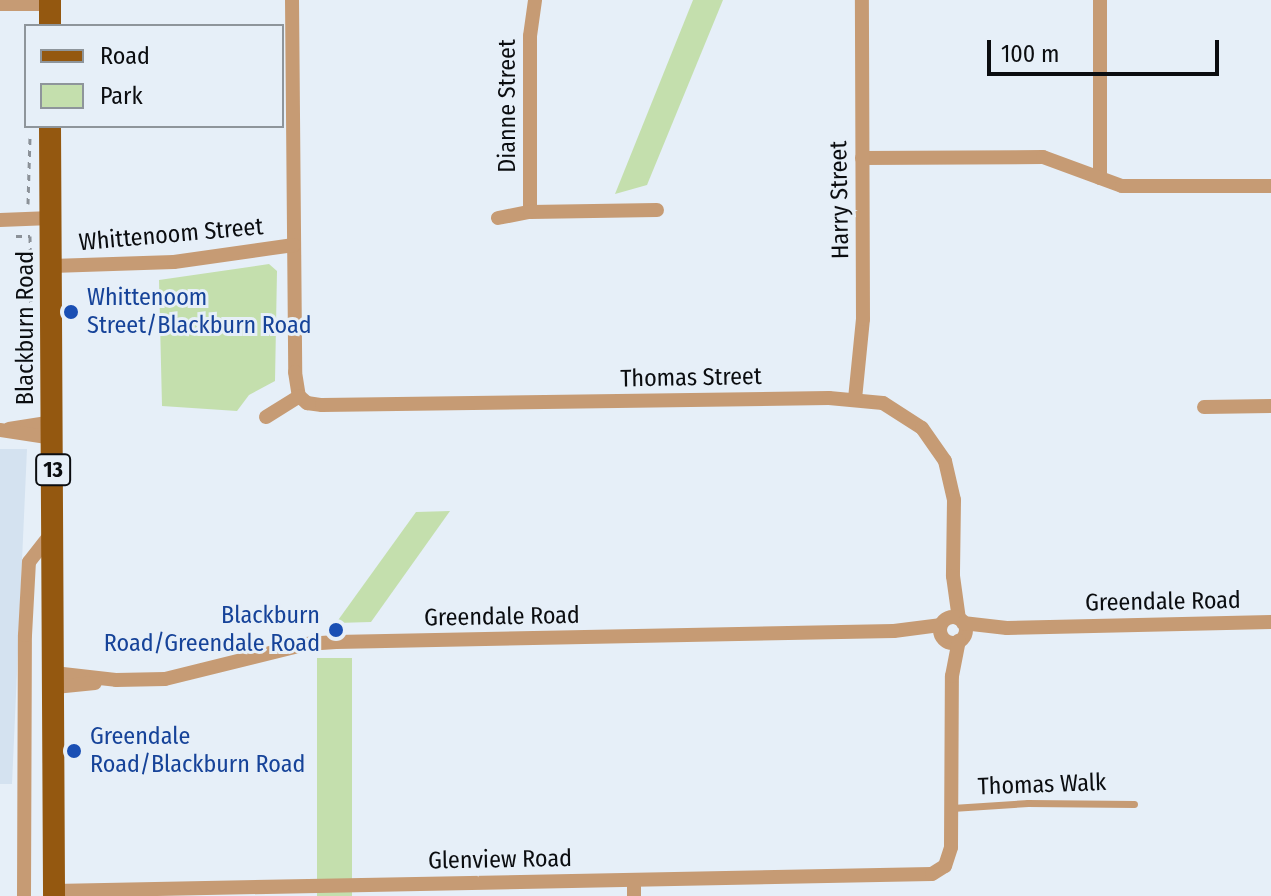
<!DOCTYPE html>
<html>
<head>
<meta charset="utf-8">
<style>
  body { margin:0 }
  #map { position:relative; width:1271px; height:896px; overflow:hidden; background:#e6eff8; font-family:"Fira Sans Condensed",sans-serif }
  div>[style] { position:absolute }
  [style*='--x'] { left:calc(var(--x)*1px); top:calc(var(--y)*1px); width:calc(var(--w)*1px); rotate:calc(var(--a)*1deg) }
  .built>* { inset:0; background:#d4e2f0 }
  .green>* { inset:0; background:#c4dfad; transform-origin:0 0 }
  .path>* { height:3px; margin-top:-1.5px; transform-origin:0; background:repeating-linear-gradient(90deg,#8b9198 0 6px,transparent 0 12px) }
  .service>* { height:7px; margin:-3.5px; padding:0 3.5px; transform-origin:3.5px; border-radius:3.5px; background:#c69b74 }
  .minor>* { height:14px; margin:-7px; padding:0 7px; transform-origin:7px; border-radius:7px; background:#c69b74 }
  .minor>.ring { margin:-7px; padding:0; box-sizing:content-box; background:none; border:14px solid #c69b74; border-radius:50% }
  .primary>* { height:22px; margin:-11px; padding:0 11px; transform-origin:11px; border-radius:11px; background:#945810 }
  .dots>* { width:22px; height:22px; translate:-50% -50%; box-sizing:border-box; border:4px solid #e6eff8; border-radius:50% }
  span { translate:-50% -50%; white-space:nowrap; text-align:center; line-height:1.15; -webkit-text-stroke:6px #e6eff8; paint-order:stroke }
  .shield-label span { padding:2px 6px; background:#e6eff8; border:2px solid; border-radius:6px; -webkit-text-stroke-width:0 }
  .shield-label { font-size:22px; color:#0b0d10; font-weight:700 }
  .street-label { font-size:24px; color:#0b0d10 }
  .transit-label { font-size:24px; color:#164399 }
  .left { translate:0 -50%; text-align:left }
  .right { translate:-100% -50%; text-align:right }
  .legend { position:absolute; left:24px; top:24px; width:260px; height:104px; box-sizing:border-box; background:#e6eff8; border:2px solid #8e959b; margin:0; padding:10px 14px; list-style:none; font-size:24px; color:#0b0d10 }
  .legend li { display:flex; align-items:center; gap:16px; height:40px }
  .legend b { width:40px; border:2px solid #8e959b }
  .scale { position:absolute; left:987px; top:40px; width:232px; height:36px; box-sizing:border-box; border:4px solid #0b0d10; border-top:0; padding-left:10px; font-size:24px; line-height:28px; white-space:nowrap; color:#0b0d10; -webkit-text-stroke:6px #e6eff8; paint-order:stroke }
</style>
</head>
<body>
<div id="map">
  <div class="built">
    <i style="clip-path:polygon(0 449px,27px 449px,12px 784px,0 784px)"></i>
  </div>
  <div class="green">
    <i style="clip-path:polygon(693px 0,723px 0,647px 185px,615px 194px)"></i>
    <i style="clip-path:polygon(269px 264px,277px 271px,275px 381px,249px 395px,237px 411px,162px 406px,159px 280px)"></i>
    <i style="clip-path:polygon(450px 511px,371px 622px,336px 623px,416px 512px)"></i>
    <i style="left:317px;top:658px;width:35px;height:246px"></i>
  </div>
  <div class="path">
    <i style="--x:28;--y:204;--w:66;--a:-88.3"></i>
    <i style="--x:16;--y:236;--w:14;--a:0"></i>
    <i style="--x:30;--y:236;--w:74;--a:89.2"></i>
  </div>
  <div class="service">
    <i style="--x:952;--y:808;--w:76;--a:-3.8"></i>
    <i style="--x:1028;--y:803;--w:106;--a:0.5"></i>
  </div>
  <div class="minor">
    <i style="--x:292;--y:0;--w:372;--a:89.5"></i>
    <i style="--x:295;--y:372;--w:24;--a:81"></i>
    <i style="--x:1100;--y:0;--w:178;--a:90"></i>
    <i style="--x:0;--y:4;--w:50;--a:0"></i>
    <i style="--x:862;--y:158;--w:181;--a:-0.3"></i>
    <i style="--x:1043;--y:157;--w:84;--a:20.2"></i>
    <i style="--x:1122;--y:186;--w:149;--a:0"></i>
    <i style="--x:530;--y:212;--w:176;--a:-90"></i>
    <i style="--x:530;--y:36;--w:36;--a:-82"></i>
    <i style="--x:498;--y:218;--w:33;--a:-11"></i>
    <i style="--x:530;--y:212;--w:127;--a:-0.9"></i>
    <i style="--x:0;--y:220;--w:51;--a:-2.2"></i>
    <i style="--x:52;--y:266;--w:122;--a:-1.9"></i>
    <i style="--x:174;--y:262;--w:121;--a:-8.1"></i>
    <i style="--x:299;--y:396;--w:11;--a:41"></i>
    <i style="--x:307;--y:403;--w:15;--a:8"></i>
    <i style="--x:322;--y:405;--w:507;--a:-0.79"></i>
    <i style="--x:829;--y:398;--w:54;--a:5.3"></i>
    <i style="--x:883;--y:403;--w:46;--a:32.7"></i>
    <i style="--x:922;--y:428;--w:40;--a:55.1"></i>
    <i style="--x:945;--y:461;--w:40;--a:77"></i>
    <i style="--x:954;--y:500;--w:76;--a:90.8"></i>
    <i style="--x:953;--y:576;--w:43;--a:82.1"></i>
    <i style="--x:855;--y:399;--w:80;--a:-84.3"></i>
    <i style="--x:863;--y:319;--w:319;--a:-90.2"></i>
    <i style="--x:1204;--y:407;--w:67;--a:-0.9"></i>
    <i style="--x:266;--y:417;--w:39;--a:-32"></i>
    <i style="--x:9;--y:429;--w:45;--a:-9"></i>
    <i style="--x:0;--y:430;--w:54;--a:8.6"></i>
    <i class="ring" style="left:940px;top:617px;width:12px;height:12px"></i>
    <i style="--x:963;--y:623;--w:44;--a:6.5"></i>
    <i style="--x:1007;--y:628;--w:264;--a:-1.3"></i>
    <i style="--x:54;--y:673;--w:62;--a:6.4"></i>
    <i style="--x:116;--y:680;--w:49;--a:-1.2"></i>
    <i style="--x:165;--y:679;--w:145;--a:-13.9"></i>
    <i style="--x:306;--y:644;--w:30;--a:-4"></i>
    <i style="--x:336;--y:642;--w:558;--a:-1.13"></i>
    <i style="--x:894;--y:631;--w:46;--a:-7.4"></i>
    <i style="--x:55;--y:687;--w:40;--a:-5.7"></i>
    <i style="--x:54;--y:891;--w:878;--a:-1.11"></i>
    <i style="--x:932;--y:874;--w:15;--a:-32"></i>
    <i style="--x:945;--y:866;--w:20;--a:-72"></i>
    <i style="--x:951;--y:847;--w:171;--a:-89.7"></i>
    <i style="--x:952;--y:676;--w:36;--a:-79"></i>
    <i style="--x:24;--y:896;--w:261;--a:-89.8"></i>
    <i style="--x:25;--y:635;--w:73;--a:-86.9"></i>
    <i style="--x:29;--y:562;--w:41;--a:-52"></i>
    <i style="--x:634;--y:896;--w:16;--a:-90"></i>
  </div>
  <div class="primary">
    <i style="--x:50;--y:0;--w:26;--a:90"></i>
    <i style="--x:50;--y:126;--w:770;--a:89.7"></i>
  </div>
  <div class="dots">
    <i style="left:71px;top:312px;background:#1a4fb4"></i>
    <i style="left:336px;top:630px;background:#1a4fb4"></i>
    <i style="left:74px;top:751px;background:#1a4fb4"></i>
  </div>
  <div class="shield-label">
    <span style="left:53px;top:470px">13</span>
  </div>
  <div class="street-label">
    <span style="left:508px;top:106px;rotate:-90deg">Dianne Street</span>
    <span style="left:840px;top:200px;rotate:-91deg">Harry Street</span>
    <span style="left:171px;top:235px;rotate:-5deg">Whittenoom Street</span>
    <span style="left:26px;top:328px;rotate:-90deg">Blackburn Road</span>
    <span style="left:691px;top:378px;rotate:-1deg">Thomas Street</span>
    <span style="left:1163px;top:602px;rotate:-1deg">Greendale Road</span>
    <span style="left:502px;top:617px;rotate:-1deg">Greendale Road</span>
    <span style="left:1042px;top:785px;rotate:-2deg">Thomas Walk</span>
    <span style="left:500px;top:860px;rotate:-1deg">Glenview Road</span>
  </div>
  <div class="transit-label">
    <span class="left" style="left:87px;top:312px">Whittenoom<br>Street/Blackburn Road</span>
    <span class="right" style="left:320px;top:630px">Blackburn<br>Road/Greendale Road</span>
    <span class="left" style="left:90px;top:751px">Greendale<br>Road/Blackburn Road</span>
  </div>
  <ul class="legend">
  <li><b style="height:10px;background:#945810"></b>Road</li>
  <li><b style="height:22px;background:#c4dfad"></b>Park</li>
  </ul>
  <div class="scale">100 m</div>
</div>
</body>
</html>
